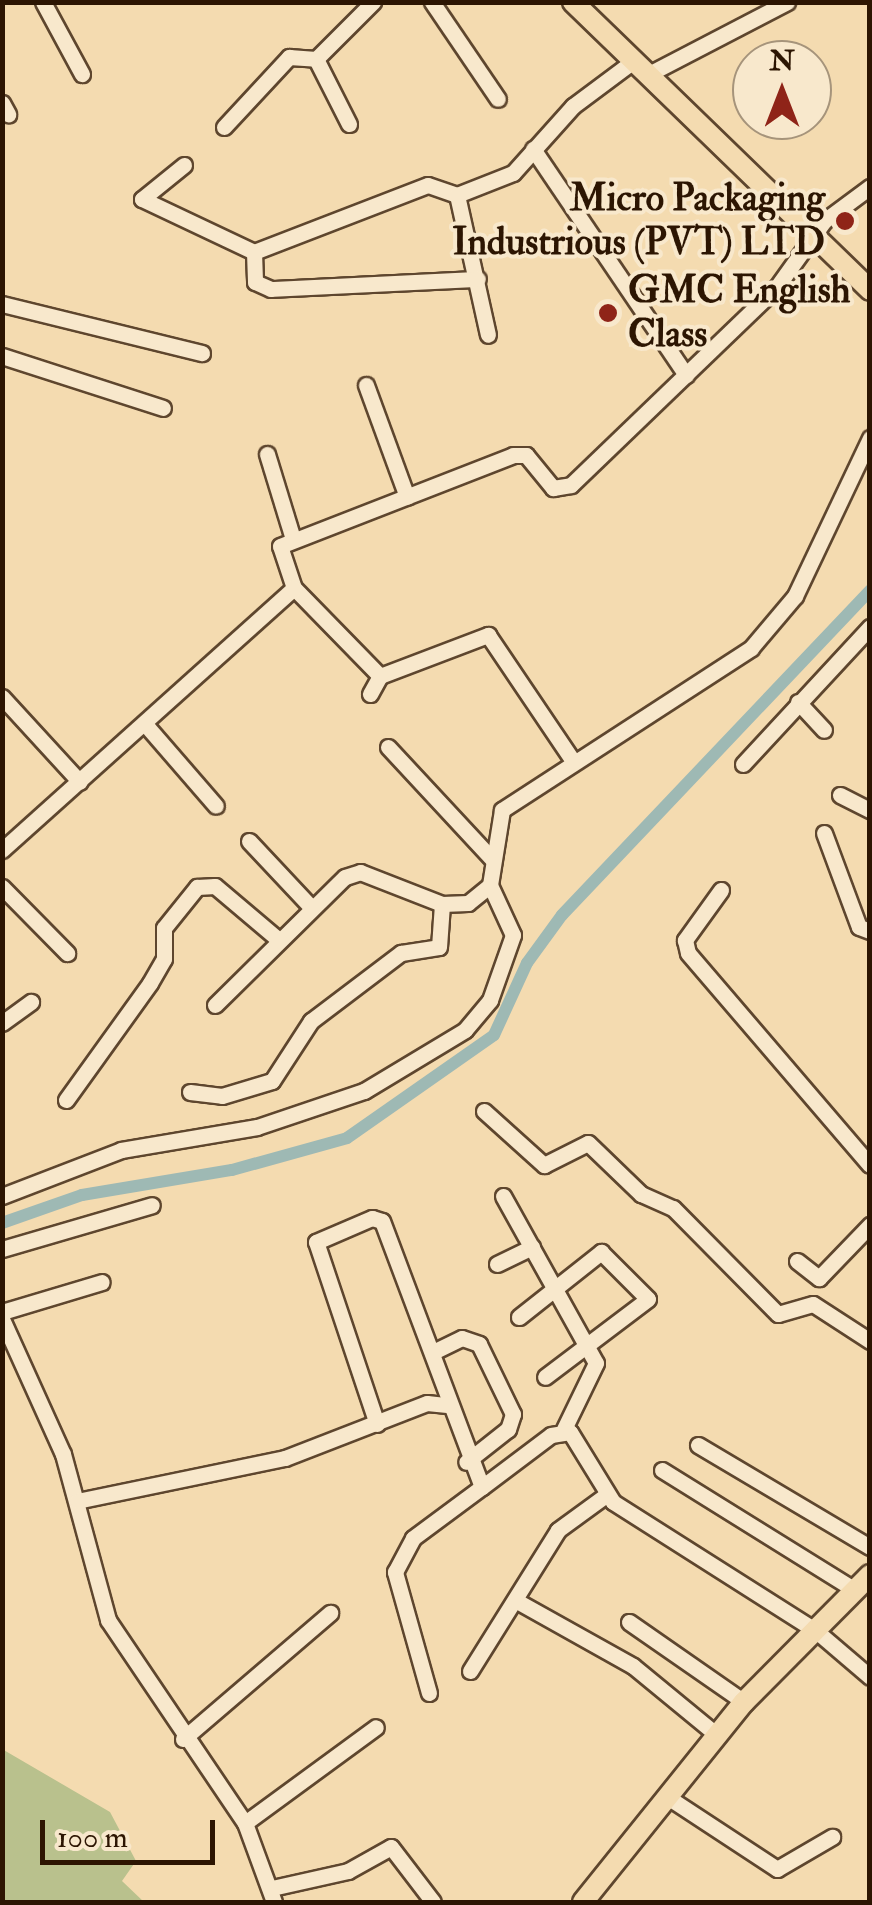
<!DOCTYPE html>
<html>
<head>
<meta charset="utf-8">
<style>
  body { margin:0 }
  #map { position:relative; width:872px; height:1905px; overflow:hidden; background:#f4dbb0; font-family:"IM FELL Double Pica",serif }
  div>[style] { position:absolute }
  [style*='--x'] { left:calc(var(--x)*1px); top:calc(var(--y)*1px); width:calc(var(--w)*1px); rotate:calc(var(--a)*1deg) }
  .green>* { inset:0; background:#b9c18d }
  .canal>* { height:12px; margin:-6px; padding:0 6px; transform-origin:6px; border-radius:6px; background:#9eb9b4 }
  .roads { filter:drop-shadow(2px 0 #5e462e) drop-shadow(-2px 0 #5e462e) drop-shadow(0 2px #5e462e) drop-shadow(0 -2px #5e462e) }
  .minor>* { height:15px; margin:-7.5px; padding:0 7.5px; transform-origin:7.5px; border-radius:7.5px; background:#f8e8cc }
  .major>* { height:20px; margin:-10px; padding:0 10px; transform-origin:10px; border-radius:10px; background:#f4dbb0 }
  .dots>* { width:28px; height:28px; translate:-50% -50%; box-sizing:border-box; border:5px solid #f8e8cc; border-radius:50% }
  span { translate:-50% -50%; white-space:nowrap; text-align:center; line-height:1.15; -webkit-text-stroke:8px #f8e8cc; paint-order:stroke }
  .poi-label { font-size:38px; color:#2c1502; font-weight:700 }
  .right { translate:-100% -50%; text-align:right }
  .left { translate:0 -50%; text-align:left }
  .frame { position:absolute; inset:0; border:5px solid #2c1502; pointer-events:none }
  .north { position:absolute; left:732px; top:40px; width:100px; height:100px; box-sizing:border-box; background:#f8e8cc; border:2px solid #a6947b; border-radius:50%; rotate:0deg; font-size:28px; font-weight:700; line-height:40px; text-align:center; color:#2c1502 }
  .north::after { content:''; display:block; margin:auto; width:35px; height:45px; background:#8f2418; clip-path:polygon(50% 0,100% 100%,50% 72%,0 100%) }
  .scale { position:absolute; left:40px; top:1820px; width:175px; height:45px; box-sizing:border-box; border:5px solid #2c1502; border-top:0; padding-left:12px; font-size:30px; line-height:35px; white-space:nowrap; color:#2c1502; -webkit-text-stroke:8px #f8e8cc; paint-order:stroke }
</style>
</head>
<body>
<div id="map">
  <div class="green">
    <i style="clip-path:polygon(2px 1749px,110px 1812px,136px 1861px,122px 1881px,144px 1902px,3px 1902px)"></i>
  </div>
  <div class="canal">
    <i style="--x:2;--y:1223;--w:85;--a:-19.3"></i>
    <i style="--x:82;--y:1195;--w:152;--a:-9.5"></i>
    <i style="--x:232;--y:1170;--w:119;--a:-15.5"></i>
    <i style="--x:347;--y:1138;--w:179;--a:-35"></i>
    <i style="--x:494;--y:1035;--w:79;--a:-65.4"></i>
    <i style="--x:527;--y:963;--w:59;--a:-53.9"></i>
    <i style="--x:562;--y:915;--w:448;--a:-46.5"></i>
  </div>
  <div class="roads">
    <div class="minor">
      <i style="--x:43;--y:2;--w:82;--a:61.6"></i>
      <i style="--x:432;--y:2;--w:117;--a:55.8"></i>
      <i style="--x:316;--y:59;--w:73;--a:63.1"></i>
      <i style="--x:647;--y:75;--w:158;--a:-27.5"></i>
      <i style="--x:2;--y:103;--w:13;--a:61"></i>
      <i style="--x:224;--y:127;--w:96;--a:-47.1"></i>
      <i style="--x:289;--y:57;--w:27;--a:4"></i>
      <i style="--x:316;--y:59;--w:81;--a:-45"></i>
      <i style="--x:533;--y:149;--w:273;--a:55.9"></i>
      <i style="--x:184;--y:165;--w:54;--a:141"></i>
      <i style="--x:142;--y:199;--w:124;--a:25.3"></i>
      <i style="--x:254;--y:252;--w:186;--a:-21.1"></i>
      <i style="--x:428;--y:185;--w:31;--a:19"></i>
      <i style="--x:457;--y:195;--w:143;--a:77.5"></i>
      <i style="--x:457;--y:195;--w:60;--a:-21.4"></i>
      <i style="--x:513;--y:173;--w:90;--a:-48.2"></i>
      <i style="--x:573;--y:106;--w:74;--a:-36.7"></i>
      <i style="--x:254;--y:252;--w:30;--a:88"></i>
      <i style="--x:255;--y:282;--w:17;--a:24"></i>
      <i style="--x:271;--y:289;--w:207;--a:-2.8"></i>
      <i style="--x:2;--y:304;--w:206;--a:13.8"></i>
      <i style="--x:2;--y:356;--w:169;--a:17.9"></i>
      <i style="--x:366;--y:385;--w:119;--a:69.9"></i>
      <i style="--x:267;--y:454;--w:89;--a:73"></i>
      <i style="--x:380;--y:676;--w:116;--a:-20.8"></i>
      <i style="--x:488;--y:635;--w:152;--a:56"></i>
      <i style="--x:370;--y:694;--w:21;--a:-61"></i>
      <i style="--x:380;--y:676;--w:123;--a:-134.3"></i>
      <i style="--x:294;--y:588;--w:44;--a:-108.4"></i>
      <i style="--x:280;--y:546;--w:250;--a:-21.3"></i>
      <i style="--x:513;--y:455;--w:13;--a:0"></i>
      <i style="--x:526;--y:455;--w:43;--a:50.7"></i>
      <i style="--x:553;--y:488;--w:18;--a:-9"></i>
      <i style="--x:571;--y:485;--w:284;--a:-43.9"></i>
      <i style="--x:776;--y:288;--w:82;--a:-54.4"></i>
      <i style="--x:824;--y:221;--w:57;--a:-36.5"></i>
      <i style="--x:2;--y:697;--w:115;--a:47.5"></i>
      <i style="--x:798;--y:702;--w:38;--a:47"></i>
      <i style="--x:145;--y:724;--w:108;--a:49.1"></i>
      <i style="--x:388;--y:747;--w:153;--a:47.1"></i>
      <i style="--x:743;--y:764;--w:187;--a:-47.2"></i>
      <i style="--x:840;--y:795;--w:34;--a:27"></i>
      <i style="--x:824;--y:833;--w:100;--a:69.6"></i>
      <i style="--x:859;--y:927;--w:12;--a:20"></i>
      <i style="--x:249;--y:841;--w:92;--a:46.8"></i>
      <i style="--x:2;--y:850;--w:392;--a:-41.9"></i>
      <i style="--x:2;--y:887;--w:93;--a:45.4"></i>
      <i style="--x:721;--y:890;--w:62;--a:125.8"></i>
      <i style="--x:685;--y:940;--w:13;--a:77"></i>
      <i style="--x:688;--y:953;--w:279;--a:49.4"></i>
      <i style="--x:215;--y:1005;--w:182;--a:-44.6"></i>
      <i style="--x:345;--y:877;--w:16;--a:-18"></i>
      <i style="--x:360;--y:872;--w:88;--a:21.3"></i>
      <i style="--x:442;--y:904;--w:26;--a:-2"></i>
      <i style="--x:468;--y:903;--w:28;--a:-39"></i>
      <i style="--x:2;--y:1023;--w:36;--a:-36"></i>
      <i style="--x:190;--y:1092;--w:32;--a:7"></i>
      <i style="--x:222;--y:1096;--w:52;--a:-16.7"></i>
      <i style="--x:272;--y:1081;--w:72;--a:-57"></i>
      <i style="--x:311;--y:1021;--w:113;--a:-37.1"></i>
      <i style="--x:401;--y:953;--w:38;--a:-9"></i>
      <i style="--x:439;--y:947;--w:43;--a:-86"></i>
      <i style="--x:66;--y:1100;--w:144;--a:-54.3"></i>
      <i style="--x:150;--y:983;--w:28;--a:-60"></i>
      <i style="--x:164;--y:959;--w:31;--a:-90"></i>
      <i style="--x:164;--y:928;--w:53;--a:-51.2"></i>
      <i style="--x:197;--y:887;--w:18;--a:-3"></i>
      <i style="--x:215;--y:886;--w:84;--a:40.2"></i>
      <i style="--x:484;--y:1111;--w:81;--a:42"></i>
      <i style="--x:544;--y:1165;--w:49;--a:-26.6"></i>
      <i style="--x:588;--y:1143;--w:74;--a:43.9"></i>
      <i style="--x:641;--y:1194;--w:35;--a:24"></i>
      <i style="--x:673;--y:1208;--w:149;--a:45.3"></i>
      <i style="--x:778;--y:1314;--w:36;--a:-16"></i>
      <i style="--x:813;--y:1304;--w:68;--a:33"></i>
      <i style="--x:2;--y:1196;--w:128;--a:-21.1"></i>
      <i style="--x:121;--y:1150;--w:138;--a:-9.6"></i>
      <i style="--x:257;--y:1127;--w:113;--a:-18.6"></i>
      <i style="--x:364;--y:1091;--w:118;--a:-31.1"></i>
      <i style="--x:465;--y:1030;--w:39;--a:-50"></i>
      <i style="--x:490;--y:1000;--w:69;--a:-70.5"></i>
      <i style="--x:513;--y:935;--w:55;--a:-114.7"></i>
      <i style="--x:490;--y:885;--w:76;--a:-80.9"></i>
      <i style="--x:502;--y:810;--w:297;--a:-33"></i>
      <i style="--x:751;--y:648;--w:68;--a:-49.8"></i>
      <i style="--x:795;--y:596;--w:175;--a:-64.6"></i>
      <i style="--x:503;--y:1196;--w:191;--a:60.9"></i>
      <i style="--x:596;--y:1363;--w:73;--a:115.9"></i>
      <i style="--x:2;--y:1249;--w:156;--a:-16.3"></i>
      <i style="--x:797;--y:1261;--w:28;--a:38"></i>
      <i style="--x:819;--y:1278;--w:74;--a:-46.1"></i>
      <i style="--x:497;--y:1264;--w:39;--a:-26"></i>
      <i style="--x:2;--y:1312;--w:104;--a:-16.7"></i>
      <i style="--x:519;--y:1317;--w:105;--a:-38.4"></i>
      <i style="--x:601;--y:1252;--w:66;--a:45"></i>
      <i style="--x:648;--y:1299;--w:129;--a:142.9"></i>
      <i style="--x:2;--y:1319;--w:148;--a:65.7"></i>
      <i style="--x:63;--y:1454;--w:172;--a:74.8"></i>
      <i style="--x:108;--y:1620;--w:245;--a:56"></i>
      <i style="--x:245;--y:1823;--w:84;--a:69.8"></i>
      <i style="--x:433;--y:1352;--w:32;--a:-26"></i>
      <i style="--x:462;--y:1338;--w:18;--a:19"></i>
      <i style="--x:479;--y:1344;--w:78;--a:64.1"></i>
      <i style="--x:513;--y:1414;--w:16;--a:108"></i>
      <i style="--x:508;--y:1429;--w:53;--a:141.8"></i>
      <i style="--x:377;--y:1424;--w:192;--a:-108.5"></i>
      <i style="--x:316;--y:1242;--w:61;--a:-23.2"></i>
      <i style="--x:372;--y:1218;--w:10;--a:17"></i>
      <i style="--x:382;--y:1221;--w:284;--a:69.4"></i>
      <i style="--x:482;--y:1487;--w:86;--a:-37"></i>
      <i style="--x:551;--y:1435;--w:19;--a:-9"></i>
      <i style="--x:570;--y:1432;--w:82;--a:58.4"></i>
      <i style="--x:613;--y:1502;--w:239;--a:32.4"></i>
      <i style="--x:815;--y:1630;--w:72;--a:40.5"></i>
      <i style="--x:698;--y:1445;--w:200;--a:30.7"></i>
      <i style="--x:662;--y:1470;--w:227;--a:31.9"></i>
      <i style="--x:77;--y:1501;--w:212;--a:-11.7"></i>
      <i style="--x:285;--y:1458;--w:152;--a:-21.2"></i>
      <i style="--x:427;--y:1403;--w:20;--a:6"></i>
      <i style="--x:515;--y:1600;--w:135;--a:29.2"></i>
      <i style="--x:633;--y:1666;--w:109;--a:39.4"></i>
      <i style="--x:629;--y:1622;--w:140;--a:34.8"></i>
      <i style="--x:470;--y:1671;--w:166;--a:-58"></i>
      <i style="--x:558;--y:1530;--w:59;--a:-36.1"></i>
      <i style="--x:429;--y:1693;--w:126;--a:-105.7"></i>
      <i style="--x:395;--y:1572;--w:38;--a:-62"></i>
      <i style="--x:413;--y:1538;--w:86;--a:-36.5"></i>
      <i style="--x:183;--y:1739;--w:194;--a:-40.6"></i>
      <i style="--x:666;--y:1796;--w:133;--a:33.3"></i>
      <i style="--x:777;--y:1869;--w:64;--a:-30.2"></i>
      <i style="--x:245;--y:1823;--w:162;--a:-36.2"></i>
      <i style="--x:272;--y:1888;--w:78;--a:-12.6"></i>
      <i style="--x:348;--y:1871;--w:49;--a:-29.2"></i>
      <i style="--x:391;--y:1847;--w:69;--a:52.6"></i>
    </div>
    <div class="major">
      <i style="--x:573;--y:2;--w:414;--a:44.1"></i>
      <i style="--x:583;--y:1902;--w:257;--a:-51.2"></i>
      <i style="--x:744;--y:1702;--w:179;--a:-45.2"></i>
    </div>
  </div>
  <div class="dots">
    <i style="left:845px;top:221px;background:#8f2418"></i>
    <i style="left:608px;top:313px;background:#8f2418"></i>
  </div>
  <div class="poi-label">
    <span class="right" style="left:825px;top:221px">Micro Packaging<br>Industrious (PVT) LTD</span>
    <span class="left" style="left:628px;top:313px">GMC English<br>Class</span>
  </div>
  <div class="frame"></div>
  <div class="north">N</div>
  <div class="scale">100 m</div>
</div>
</body>
</html>
